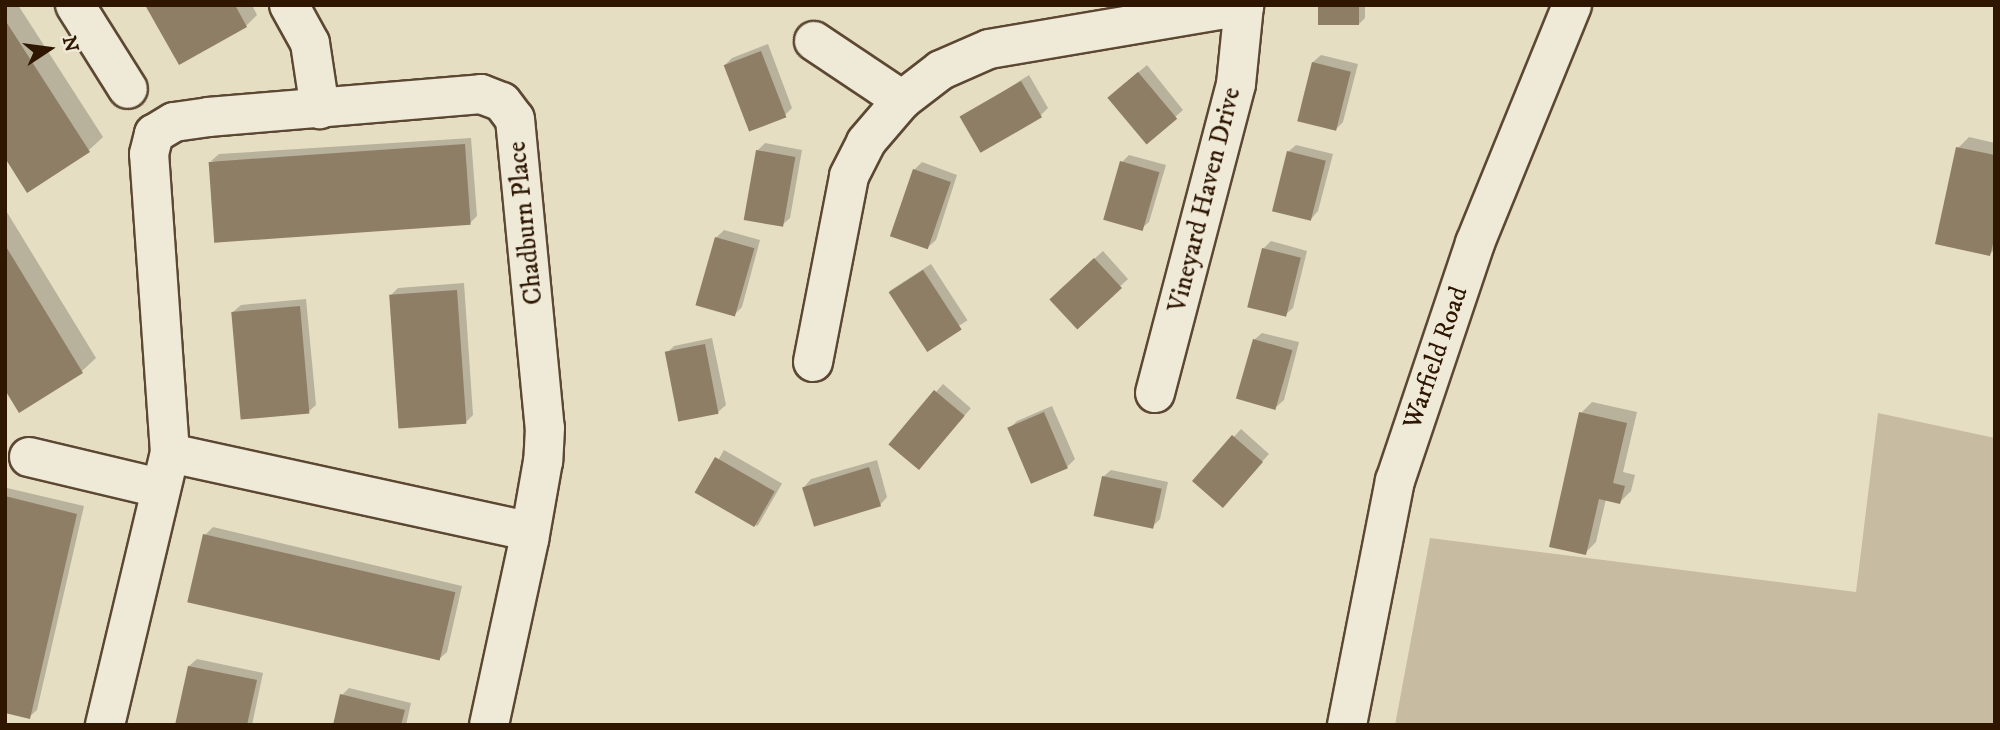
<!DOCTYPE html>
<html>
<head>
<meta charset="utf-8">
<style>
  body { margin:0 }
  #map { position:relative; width:2000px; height:730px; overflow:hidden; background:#e6dec3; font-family:"IM FELL DW Pica",serif }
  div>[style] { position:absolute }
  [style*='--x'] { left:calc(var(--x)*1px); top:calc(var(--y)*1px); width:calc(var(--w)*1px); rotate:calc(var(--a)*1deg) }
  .green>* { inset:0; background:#c7bca2 }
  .shadow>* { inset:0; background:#0003; transform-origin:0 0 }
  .building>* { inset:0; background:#8e7e66; transform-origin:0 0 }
  .roads { filter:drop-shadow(2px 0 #5c4832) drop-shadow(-2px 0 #5c4832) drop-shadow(0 2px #5c4832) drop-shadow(0 -2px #5c4832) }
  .minor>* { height:38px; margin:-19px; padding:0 19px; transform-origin:19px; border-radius:19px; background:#efead8 }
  span { translate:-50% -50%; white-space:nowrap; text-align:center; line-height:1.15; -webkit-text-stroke:5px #efead8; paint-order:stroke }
  .street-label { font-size:26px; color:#2e1601 }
  .frame { position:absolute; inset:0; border:7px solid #2e1601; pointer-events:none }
  .north { position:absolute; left:14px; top:14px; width:70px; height:70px; -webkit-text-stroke:5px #efead8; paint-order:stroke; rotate:77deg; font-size:19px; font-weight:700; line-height:28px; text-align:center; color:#2e1601 }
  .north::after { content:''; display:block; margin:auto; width:24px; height:32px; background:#2e1601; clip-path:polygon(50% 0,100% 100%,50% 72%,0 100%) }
</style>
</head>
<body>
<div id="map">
  <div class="green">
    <i style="clip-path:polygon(1878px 413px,1995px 438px,1995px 725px,1395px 725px,1430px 538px,1856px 592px)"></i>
  </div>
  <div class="shadow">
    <i style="clip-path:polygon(5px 5px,18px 5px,103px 137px,89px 150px,5px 155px)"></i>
    <i style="clip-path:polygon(147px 5px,252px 5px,257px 15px,246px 26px)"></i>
    <i style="clip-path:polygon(1320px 5px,1365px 5px,1365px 18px,1358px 25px)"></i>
    <i style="clip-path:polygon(768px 44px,792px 108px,785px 115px,725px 65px,732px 58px)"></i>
    <i style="clip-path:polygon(1321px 55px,1358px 64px,1343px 122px,1336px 129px,1313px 62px)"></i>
    <i style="clip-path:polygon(1147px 65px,1183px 110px,1146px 143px,1117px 90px)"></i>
    <i style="clip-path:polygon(1029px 75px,1048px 108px,1041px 115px,962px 118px)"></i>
    <i style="clip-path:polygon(1969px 137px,1995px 143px,1995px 249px,1990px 254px,1958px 148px)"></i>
    <i style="clip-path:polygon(471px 138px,477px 216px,469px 224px,211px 161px,219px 154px)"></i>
    <i style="clip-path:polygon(765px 143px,802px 150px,790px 218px,782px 225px,757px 151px)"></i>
    <i style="clip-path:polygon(1296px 145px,1333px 154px,1318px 211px,1311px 219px,1288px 152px)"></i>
    <i style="clip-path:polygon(1129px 155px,1166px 165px,1149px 222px,1141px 229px,1122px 162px)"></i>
    <i style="clip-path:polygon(922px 162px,957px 175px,936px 240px,928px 247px,914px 170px)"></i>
    <i style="clip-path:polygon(5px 209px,96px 358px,82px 371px,20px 410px,5px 387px)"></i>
    <i style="clip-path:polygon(724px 230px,760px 240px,742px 307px,735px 314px,716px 238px)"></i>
    <i style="clip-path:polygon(1271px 241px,1307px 251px,1293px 308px,1285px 315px,1263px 249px)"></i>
    <i style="clip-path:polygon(1103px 251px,1128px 279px,1077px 326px,1059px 291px)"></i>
    <i style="left:931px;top:264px;width:67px;height:49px;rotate:57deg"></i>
    <i style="clip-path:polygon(464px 283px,473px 415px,465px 423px,391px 295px,398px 288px)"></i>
    <i style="clip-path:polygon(306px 299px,316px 405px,308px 412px,233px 312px,241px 305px)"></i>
    <i style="clip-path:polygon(1262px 333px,1299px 342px,1284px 400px,1276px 407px,1254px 340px)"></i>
    <i style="clip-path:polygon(712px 338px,726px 405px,718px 412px,667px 353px,674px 346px)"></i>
    <i style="left:943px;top:384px;width:37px;height:79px;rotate:41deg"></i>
    <i style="clip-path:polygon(1592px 402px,1637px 412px,1623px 472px,1635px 475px,1631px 491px,1620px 502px,1606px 499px,1596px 542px,1585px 553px,1581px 413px)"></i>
    <i style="clip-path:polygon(1052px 406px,1075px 459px,1067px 467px,1009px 429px,1017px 421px)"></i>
    <i style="clip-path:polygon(1241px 429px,1269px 454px,1230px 498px,1194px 481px)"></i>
    <i style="left:724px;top:450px;width:67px;height:49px;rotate:30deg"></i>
    <i style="clip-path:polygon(877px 460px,887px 497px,880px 505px,804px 487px,811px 479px)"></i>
    <i style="clip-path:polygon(1111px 470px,1168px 482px,1160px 519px,1152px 527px,1103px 477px)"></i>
    <i style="clip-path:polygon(7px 488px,84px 506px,37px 710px,29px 717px,5px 712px)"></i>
    <i style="clip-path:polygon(213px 527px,462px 586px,447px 652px,439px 659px,205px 535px)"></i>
    <i style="clip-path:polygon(197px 659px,263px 673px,252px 725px,177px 725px,189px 666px)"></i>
    <i style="clip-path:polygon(349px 688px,411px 703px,406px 725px,335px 725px,342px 695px)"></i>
  </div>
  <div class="building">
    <i style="clip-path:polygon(145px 5px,235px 5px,247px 27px,179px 65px)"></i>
    <i style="left:1318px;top:5px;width:41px;height:20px"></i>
    <i style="clip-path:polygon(5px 20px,90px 152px,27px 193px,5px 158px)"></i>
    <i style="left:761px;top:51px;width:71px;height:40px;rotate:69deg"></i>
    <i style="left:1312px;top:62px;width:40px;height:61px;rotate:14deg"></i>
    <i style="left:1138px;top:72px;width:61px;height:40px;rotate:50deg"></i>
    <i style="left:1021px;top:81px;width:42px;height:71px;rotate:60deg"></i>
    <i style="left:465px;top:144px;width:81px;height:257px;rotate:86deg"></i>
    <i style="clip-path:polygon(1956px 147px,1995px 155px,1995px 236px,1990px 256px,1935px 244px)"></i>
    <i style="left:756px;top:150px;width:40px;height:71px;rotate:10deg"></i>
    <i style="left:1287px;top:151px;width:40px;height:62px;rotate:14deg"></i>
    <i style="left:1120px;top:161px;width:41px;height:61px;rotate:16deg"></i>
    <i style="left:913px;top:169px;width:40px;height:71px;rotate:19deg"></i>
    <i style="left:715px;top:237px;width:41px;height:71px;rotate:16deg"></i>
    <i style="clip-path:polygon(5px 245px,83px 373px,19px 413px,5px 390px)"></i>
    <i style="left:1262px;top:248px;width:40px;height:61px;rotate:14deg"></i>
    <i style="left:1094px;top:258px;width:41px;height:61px;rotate:47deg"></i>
    <i style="left:923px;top:270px;width:71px;height:41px;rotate:57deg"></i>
    <i style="left:457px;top:290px;width:134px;height:68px;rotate:86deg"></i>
    <i style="left:300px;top:306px;width:108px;height:69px;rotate:85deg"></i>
    <i style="left:1253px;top:339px;width:41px;height:62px;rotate:16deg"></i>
    <i style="left:705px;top:344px;width:71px;height:41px;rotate:79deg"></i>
    <i style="left:934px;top:390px;width:40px;height:71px;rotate:40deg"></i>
    <i style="left:1044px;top:412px;width:61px;height:40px;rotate:67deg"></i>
    <i style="clip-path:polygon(1579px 412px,1627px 423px,1613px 483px,1625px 486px,1620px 504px,1599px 499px,1586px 555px,1549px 547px)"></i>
    <i style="left:1232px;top:435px;width:41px;height:61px;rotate:41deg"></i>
    <i style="left:715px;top:457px;width:69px;height:41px;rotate:30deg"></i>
    <i style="left:869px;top:467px;width:41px;height:70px;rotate:73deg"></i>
    <i style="left:1102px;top:476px;width:61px;height:41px;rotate:12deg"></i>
    <i style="clip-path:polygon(5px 496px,77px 514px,30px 719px,5px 713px)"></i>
    <i style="left:203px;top:534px;width:259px;height:70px;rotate:13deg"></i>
    <i style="clip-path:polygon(188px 666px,257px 680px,247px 725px,175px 725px)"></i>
    <i style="clip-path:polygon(340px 694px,405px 710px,401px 725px,333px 725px)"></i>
  </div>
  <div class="roads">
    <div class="minor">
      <i style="--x:75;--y:5;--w:99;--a:57.8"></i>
      <i style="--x:289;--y:5;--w:43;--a:61.1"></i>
      <i style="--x:310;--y:43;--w:67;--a:81.4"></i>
      <i style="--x:814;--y:41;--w:106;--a:33.8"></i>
      <i style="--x:813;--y:362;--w:189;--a:-79"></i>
      <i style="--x:849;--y:176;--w:38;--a:-63"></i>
      <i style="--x:866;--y:142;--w:55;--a:-49.4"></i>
      <i style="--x:902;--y:100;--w:49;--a:-37.6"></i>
      <i style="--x:941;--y:70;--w:52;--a:-23.6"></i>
      <i style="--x:989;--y:49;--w:259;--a:-9.6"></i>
      <i style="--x:1155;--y:393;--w:319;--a:-75.3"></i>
      <i style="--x:1236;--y:84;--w:79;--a:-84.2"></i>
      <i style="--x:170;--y:453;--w:367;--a:12.3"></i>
      <i style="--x:29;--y:457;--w:134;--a:13.4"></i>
      <i style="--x:105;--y:725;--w:280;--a:-76.6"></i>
      <i style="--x:170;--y:453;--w:300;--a:-94"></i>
      <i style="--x:149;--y:154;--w:21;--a:-76"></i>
      <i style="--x:154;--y:134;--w:23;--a:-31"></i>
      <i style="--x:174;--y:122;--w:34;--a:-8"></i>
      <i style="--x:208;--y:117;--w:274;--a:-4.8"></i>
      <i style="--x:481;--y:94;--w:22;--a:21"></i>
      <i style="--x:502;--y:102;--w:21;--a:53"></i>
      <i style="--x:515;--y:119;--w:310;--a:84.5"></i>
      <i style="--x:545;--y:428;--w:33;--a:93"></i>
      <i style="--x:543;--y:461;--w:80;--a:100"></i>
      <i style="--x:529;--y:540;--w:189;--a:102.2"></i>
      <i style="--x:1347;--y:725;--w:249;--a:-78.9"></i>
      <i style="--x:1395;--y:481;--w:251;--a:-71.4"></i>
      <i style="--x:1475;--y:243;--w:257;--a:-67.8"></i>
    </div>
  </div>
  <div class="street-label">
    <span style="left:1205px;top:200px;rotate:-76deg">Vineyard Haven Drive</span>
    <span style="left:526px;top:223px;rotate:-96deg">Chadburn Place</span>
    <span style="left:1436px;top:358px;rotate:-71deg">Warfield Road</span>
  </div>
  <div class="frame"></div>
  <div class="north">N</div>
</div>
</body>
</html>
